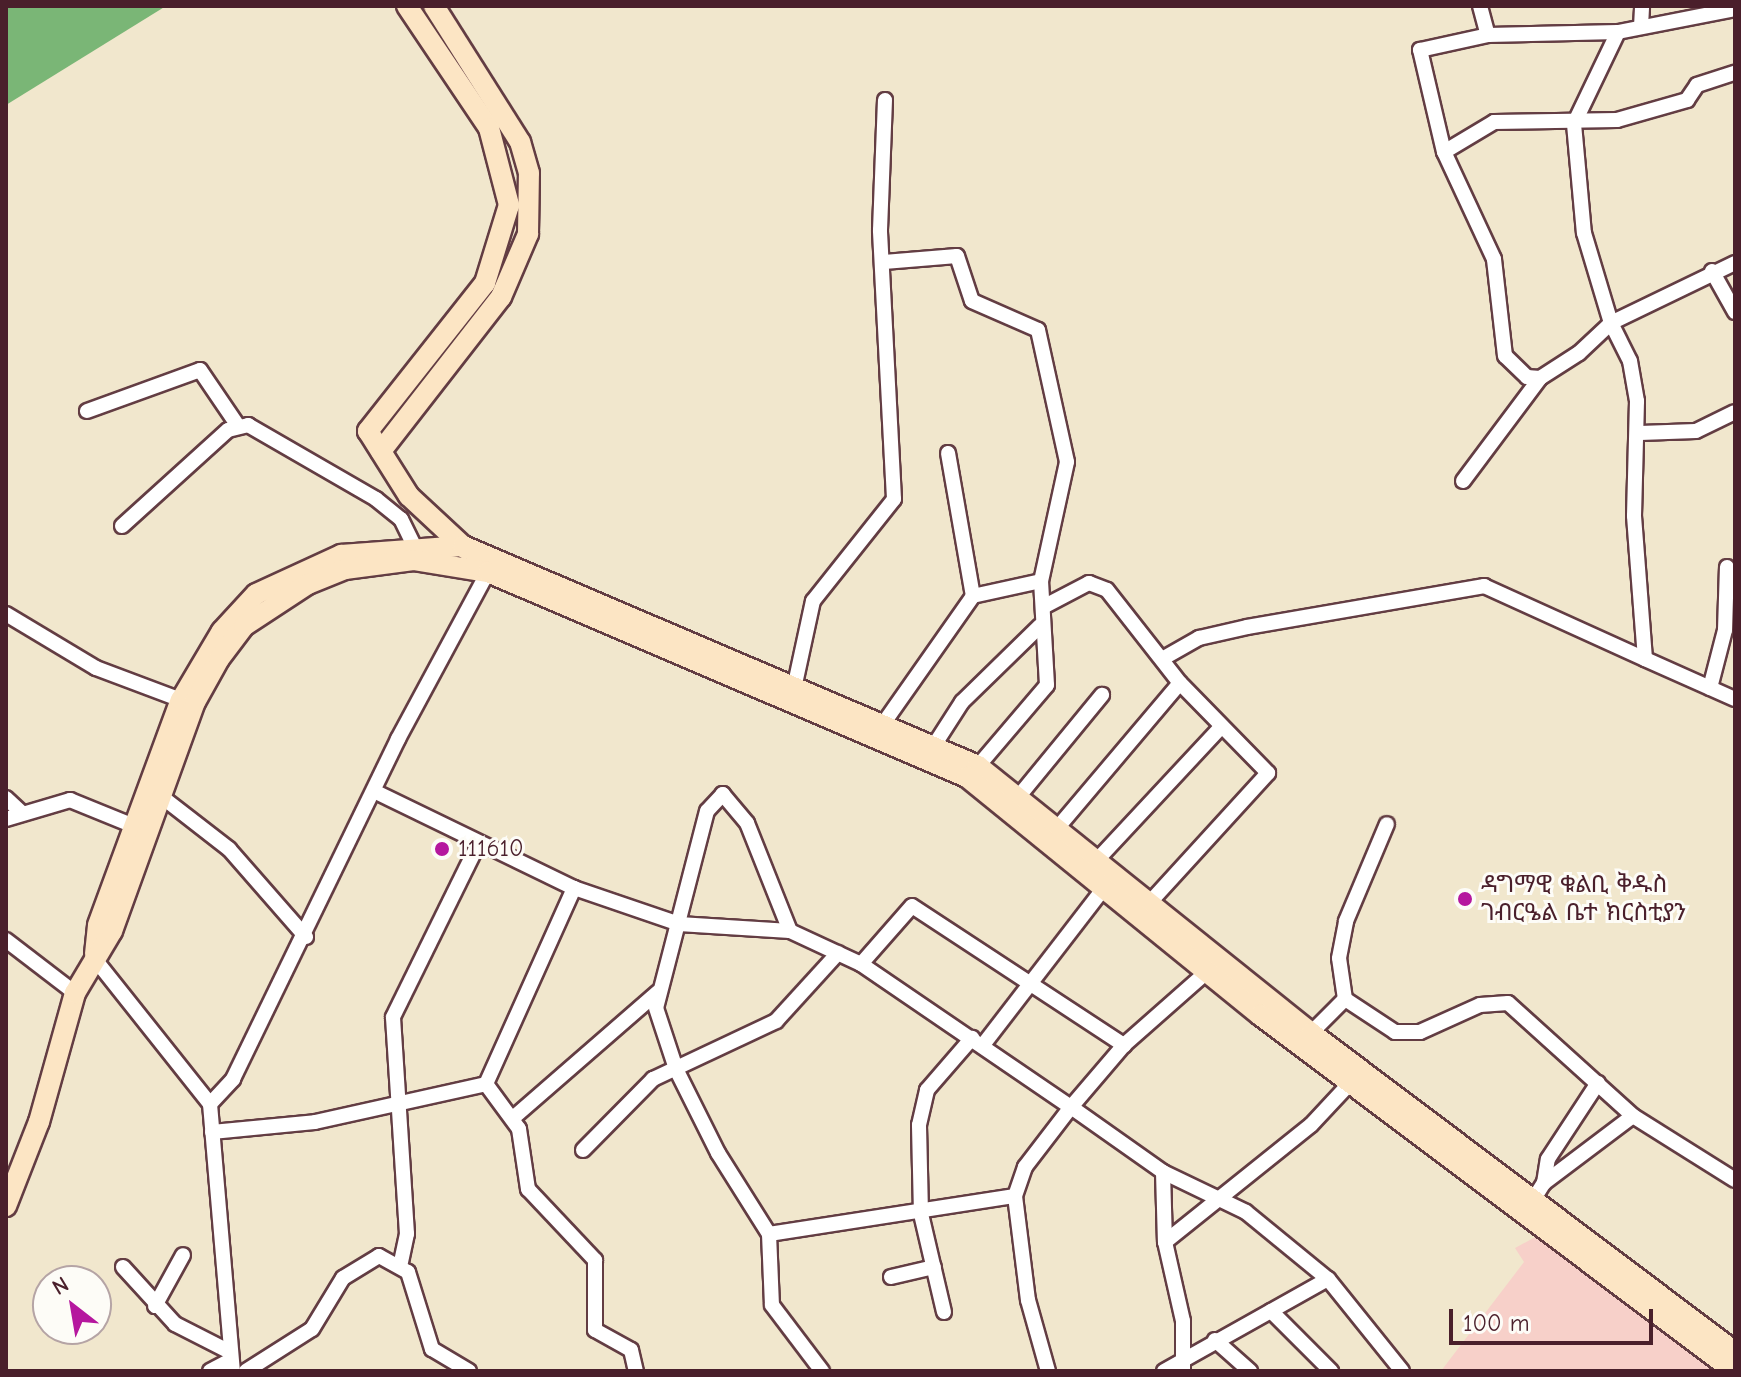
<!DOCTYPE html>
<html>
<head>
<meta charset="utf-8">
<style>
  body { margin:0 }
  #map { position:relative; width:1741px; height:1377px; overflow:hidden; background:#f1e7cd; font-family:"Comic Neue","Noto Sans Ethiopic",sans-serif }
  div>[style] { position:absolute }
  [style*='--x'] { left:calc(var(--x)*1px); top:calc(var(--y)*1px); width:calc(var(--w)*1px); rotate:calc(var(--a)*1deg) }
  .built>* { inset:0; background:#f7d0c9 }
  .forest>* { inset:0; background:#7ab676 }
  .roads { filter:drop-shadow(2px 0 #633d43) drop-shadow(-2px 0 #633d43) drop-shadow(0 2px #633d43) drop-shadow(0 -2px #633d43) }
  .street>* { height:14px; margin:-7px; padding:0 7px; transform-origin:7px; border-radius:7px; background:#fff }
  .secondary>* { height:20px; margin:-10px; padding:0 10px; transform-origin:10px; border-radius:10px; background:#fce5c4 }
  .dots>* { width:22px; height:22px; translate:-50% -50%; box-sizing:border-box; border:4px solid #fdfcf7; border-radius:50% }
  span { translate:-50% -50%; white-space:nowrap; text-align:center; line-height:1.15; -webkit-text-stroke:6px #fdfcf7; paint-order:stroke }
  .poi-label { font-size:24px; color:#4a1f2b }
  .left { translate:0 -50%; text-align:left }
  .frame { position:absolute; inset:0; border:8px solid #4a1f2b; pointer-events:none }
  .north { position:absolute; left:32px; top:1265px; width:80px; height:80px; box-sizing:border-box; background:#fdfcf7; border:2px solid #b5a4a5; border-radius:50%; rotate:329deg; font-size:22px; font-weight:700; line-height:32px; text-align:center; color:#4a1f2b }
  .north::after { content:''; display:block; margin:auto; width:28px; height:36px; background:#b5179e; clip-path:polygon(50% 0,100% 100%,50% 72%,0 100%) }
  .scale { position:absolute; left:1449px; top:1309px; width:204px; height:36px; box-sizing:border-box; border:4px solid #4a1f2b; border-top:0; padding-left:10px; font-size:24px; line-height:28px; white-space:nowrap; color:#4a1f2b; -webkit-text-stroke:6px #fdfcf7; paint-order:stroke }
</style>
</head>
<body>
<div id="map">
  <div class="built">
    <i style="clip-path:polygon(1539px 1235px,1716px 1364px,1712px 1371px,1441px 1371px,1524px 1262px,1515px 1248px)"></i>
  </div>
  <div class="forest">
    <i style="clip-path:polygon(6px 6px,166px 6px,6px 105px)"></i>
  </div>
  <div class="roads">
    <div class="street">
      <i style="--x:1480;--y:6;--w:30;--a:75"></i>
      <i style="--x:1641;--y:27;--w:21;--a:-87"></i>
      <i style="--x:1618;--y:32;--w:102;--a:115.6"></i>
      <i style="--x:1574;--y:124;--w:109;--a:84.8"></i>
      <i style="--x:1584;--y:233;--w:94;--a:73.3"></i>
      <i style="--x:1611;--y:323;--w:44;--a:136.8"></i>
      <i style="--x:1579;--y:353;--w:46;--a:147.3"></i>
      <i style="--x:1540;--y:378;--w:13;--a:-176"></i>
      <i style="--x:1527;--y:377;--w:30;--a:-136"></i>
      <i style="--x:1505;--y:356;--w:98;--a:-96.5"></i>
      <i style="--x:1494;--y:259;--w:118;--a:-115"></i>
      <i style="--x:1444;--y:152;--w:105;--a:-103.2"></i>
      <i style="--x:1420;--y:50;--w:70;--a:-12.4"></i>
      <i style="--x:1488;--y:35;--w:130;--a:-1.3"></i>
      <i style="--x:1618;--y:32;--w:119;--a:-11.1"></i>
      <i style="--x:1444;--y:152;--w:58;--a:-31"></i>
      <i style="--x:1494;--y:122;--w:123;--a:-0.9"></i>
      <i style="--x:1617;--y:120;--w:73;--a:-15.9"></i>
      <i style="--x:1687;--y:100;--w:18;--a:-56"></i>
      <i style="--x:1697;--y:85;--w:40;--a:-18"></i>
      <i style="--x:884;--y:262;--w:73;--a:-4.7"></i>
      <i style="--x:957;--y:256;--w:47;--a:71.6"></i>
      <i style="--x:972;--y:301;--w:72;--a:23.7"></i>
      <i style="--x:1038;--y:330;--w:135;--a:77.6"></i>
      <i style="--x:1067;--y:462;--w:122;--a:102.3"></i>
      <i style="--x:1041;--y:581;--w:70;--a:167.6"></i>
      <i style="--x:973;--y:596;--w:153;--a:125.1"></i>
      <i style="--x:1735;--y:263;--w:138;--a:154.2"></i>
      <i style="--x:1611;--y:323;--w:42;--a:63.4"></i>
      <i style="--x:1630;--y:361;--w:41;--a:80.1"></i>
      <i style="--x:1637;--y:401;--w:115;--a:91.5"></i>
      <i style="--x:1634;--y:516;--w:143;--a:85.6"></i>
      <i style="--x:1645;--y:659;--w:98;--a:24"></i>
      <i style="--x:1712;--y:271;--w:47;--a:60.7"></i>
      <i style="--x:87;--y:411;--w:120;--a:-19.9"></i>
      <i style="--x:200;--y:370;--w:68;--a:55.8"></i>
      <i style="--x:1640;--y:433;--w:56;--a:-2"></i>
      <i style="--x:1696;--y:431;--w:43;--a:-26"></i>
      <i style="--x:948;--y:453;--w:145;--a:80.1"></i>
      <i style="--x:1463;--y:481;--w:129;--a:-53.2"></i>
      <i style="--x:122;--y:526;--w:143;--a:-42.2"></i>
      <i style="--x:228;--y:430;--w:21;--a:-14"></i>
      <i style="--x:248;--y:425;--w:148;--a:30"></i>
      <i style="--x:376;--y:499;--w:32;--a:39"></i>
      <i style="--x:401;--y:519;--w:28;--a:64"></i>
      <i style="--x:1043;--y:607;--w:52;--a:-27.6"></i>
      <i style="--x:1089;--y:583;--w:19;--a:21"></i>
      <i style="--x:1107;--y:590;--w:118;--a:51.9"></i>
      <i style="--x:1180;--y:683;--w:126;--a:45.6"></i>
      <i style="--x:1268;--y:773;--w:172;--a:132.4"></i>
      <i style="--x:6;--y:614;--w:105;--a:31"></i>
      <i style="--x:96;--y:668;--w:91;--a:20.6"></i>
      <i style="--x:1162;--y:659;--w:43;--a:-29.6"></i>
      <i style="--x:1199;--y:638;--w:49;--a:-12.9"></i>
      <i style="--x:1247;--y:627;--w:241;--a:-9.8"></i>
      <i style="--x:1484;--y:586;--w:177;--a:24.4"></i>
      <i style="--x:795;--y:684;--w:85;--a:-77.8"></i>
      <i style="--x:813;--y:601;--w:130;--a:-51.5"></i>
      <i style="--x:894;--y:499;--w:269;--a:-93"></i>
      <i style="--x:880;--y:230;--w:130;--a:-87.8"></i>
      <i style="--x:1710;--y:688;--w:60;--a:-75.5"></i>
      <i style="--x:1725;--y:630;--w:63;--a:-88.2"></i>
      <i style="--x:935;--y:744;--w:50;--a:-57.3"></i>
      <i style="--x:962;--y:702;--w:109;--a:-44.3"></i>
      <i style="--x:973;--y:772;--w:114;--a:-49.6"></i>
      <i style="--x:1047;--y:685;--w:104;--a:-93.3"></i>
      <i style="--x:376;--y:792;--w:220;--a:25.9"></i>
      <i style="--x:574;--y:888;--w:111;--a:18.9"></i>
      <i style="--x:679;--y:924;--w:111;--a:3.6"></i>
      <i style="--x:790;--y:931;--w:78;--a:24.9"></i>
      <i style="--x:861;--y:964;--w:254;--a:34.3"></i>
      <i style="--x:1071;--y:1107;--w:76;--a:127.5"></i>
      <i style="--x:1025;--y:1167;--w:31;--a:109"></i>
      <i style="--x:1019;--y:796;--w:131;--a:-50.6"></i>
      <i style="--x:162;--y:797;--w:85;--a:37.8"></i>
      <i style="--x:229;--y:849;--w:117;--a:48.8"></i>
      <i style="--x:6;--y:798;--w:21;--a:43"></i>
      <i style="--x:6;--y:819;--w:67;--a:-16.5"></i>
      <i style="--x:70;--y:800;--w:69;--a:22.1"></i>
      <i style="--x:1059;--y:826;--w:187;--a:-49.8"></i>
      <i style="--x:1098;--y:859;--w:179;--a:-47"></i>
      <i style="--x:790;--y:931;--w:116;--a:-111.7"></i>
      <i style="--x:747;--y:823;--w:38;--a:-130"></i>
      <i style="--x:723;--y:794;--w:23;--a:133"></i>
      <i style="--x:707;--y:811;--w:203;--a:104.5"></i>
      <i style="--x:656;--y:1008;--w:64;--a:71.8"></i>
      <i style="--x:676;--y:1069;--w:94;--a:63.4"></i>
      <i style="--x:718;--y:1153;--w:96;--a:57.8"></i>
      <i style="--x:769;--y:1234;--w:71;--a:87.6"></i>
      <i style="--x:772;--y:1305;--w:83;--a:52.9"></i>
      <i style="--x:6;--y:940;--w:87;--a:37.5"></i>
      <i style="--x:94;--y:958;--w:186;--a:51.5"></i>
      <i style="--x:210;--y:1104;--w:268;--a:85.1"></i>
      <i style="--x:861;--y:964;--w:77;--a:-48.7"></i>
      <i style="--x:912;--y:906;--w:254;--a:33.3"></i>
      <i style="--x:1209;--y:970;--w:113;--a:138.6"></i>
      <i style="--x:1124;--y:1045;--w:82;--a:130.5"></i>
      <i style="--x:1071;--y:1107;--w:113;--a:35.2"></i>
      <i style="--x:1163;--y:1172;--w:92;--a:25.7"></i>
      <i style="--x:1246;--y:1212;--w:106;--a:39.3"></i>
      <i style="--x:1328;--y:1279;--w:118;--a:51.2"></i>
      <i style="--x:1345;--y:999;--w:60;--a:33.4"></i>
      <i style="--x:1395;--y:1032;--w:25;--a:0"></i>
      <i style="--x:1420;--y:1032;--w:66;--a:-24.2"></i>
      <i style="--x:1480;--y:1005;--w:28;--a:-4"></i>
      <i style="--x:1508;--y:1003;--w:169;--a:42.1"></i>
      <i style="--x:1311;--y:1033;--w:48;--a:-45"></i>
      <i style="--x:1345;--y:999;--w:41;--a:-98.3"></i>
      <i style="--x:1339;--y:958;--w:38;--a:-79"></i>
      <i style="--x:1346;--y:921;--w:105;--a:-67.1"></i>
      <i style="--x:983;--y:1045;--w:202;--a:-52.4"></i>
      <i style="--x:486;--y:1084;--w:215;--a:-65.8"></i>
      <i style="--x:210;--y:1104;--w:34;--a:-47"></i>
      <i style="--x:233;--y:1079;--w:378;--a:-64.1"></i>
      <i style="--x:398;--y:739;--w:190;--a:-61.7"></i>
      <i style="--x:513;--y:1118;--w:192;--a:-41"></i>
      <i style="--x:212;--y:1132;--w:103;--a:-5.5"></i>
      <i style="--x:315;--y:1122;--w:175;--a:-12.5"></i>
      <i style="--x:486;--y:1084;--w:56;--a:53.7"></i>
      <i style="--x:519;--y:1129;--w:61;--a:81.5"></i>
      <i style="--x:528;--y:1189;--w:98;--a:46.7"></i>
      <i style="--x:595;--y:1260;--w:70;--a:90"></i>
      <i style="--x:595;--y:1330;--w:41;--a:29.1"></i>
      <i style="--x:631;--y:1350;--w:22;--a:77"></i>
      <i style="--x:583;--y:1150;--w:100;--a:-45.4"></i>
      <i style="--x:653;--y:1079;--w:136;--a:-25.2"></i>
      <i style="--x:776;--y:1021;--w:92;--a:-47.6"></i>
      <i style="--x:1163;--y:1172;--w:70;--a:88.4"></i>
      <i style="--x:1544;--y:1183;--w:24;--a:-81"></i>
      <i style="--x:1548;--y:1159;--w:91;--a:-56.7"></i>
      <i style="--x:1530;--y:1205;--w:26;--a:-58"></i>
      <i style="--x:1544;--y:1183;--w:111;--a:-37"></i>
      <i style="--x:1633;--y:1116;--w:120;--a:32.1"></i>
      <i style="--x:769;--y:1234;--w:249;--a:-8.8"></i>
      <i style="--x:1015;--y:1196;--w:105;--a:82.9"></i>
      <i style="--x:1028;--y:1300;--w:74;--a:74.3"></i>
      <i style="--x:401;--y:1262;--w:29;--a:-78"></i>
      <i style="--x:407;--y:1234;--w:217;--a:-93.7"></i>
      <i style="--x:393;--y:1017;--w:193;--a:-63.8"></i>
      <i style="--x:123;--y:1267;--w:77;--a:47.6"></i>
      <i style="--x:175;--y:1324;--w:59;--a:27"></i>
      <i style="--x:891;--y:1277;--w:44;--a:-13.1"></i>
      <i style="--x:155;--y:1306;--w:58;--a:-61.2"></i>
      <i style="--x:1271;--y:1311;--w:85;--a:45"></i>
      <i style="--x:944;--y:1312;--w:101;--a:-103.2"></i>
      <i style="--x:921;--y:1214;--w:89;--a:-91.3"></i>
      <i style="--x:919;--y:1125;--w:36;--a:-77"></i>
      <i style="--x:927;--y:1090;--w:69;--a:-49.1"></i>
      <i style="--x:1215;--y:1340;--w:47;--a:41.5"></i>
      <i style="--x:210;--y:1371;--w:21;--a:-28"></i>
      <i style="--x:246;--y:1371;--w:78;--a:-32.5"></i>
      <i style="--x:312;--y:1329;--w:60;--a:-58.7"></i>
      <i style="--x:343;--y:1278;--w:42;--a:-31.4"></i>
      <i style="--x:379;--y:1256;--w:33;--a:29"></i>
      <i style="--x:408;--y:1272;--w:81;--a:72.7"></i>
      <i style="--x:432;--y:1349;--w:43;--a:30.7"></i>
      <i style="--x:1164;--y:1371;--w:188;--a:-29.3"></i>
      <i style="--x:1183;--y:1371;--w:50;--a:-90"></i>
      <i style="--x:1183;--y:1321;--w:81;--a:-102.8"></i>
      <i style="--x:1165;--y:1242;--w:187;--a:-38.7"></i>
      <i style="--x:1311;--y:1125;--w:60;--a:-47"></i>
    </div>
    <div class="secondary">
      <i style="--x:407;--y:6;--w:147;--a:56.1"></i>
      <i style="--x:489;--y:128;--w:80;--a:75.4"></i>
      <i style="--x:509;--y:205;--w:82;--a:107.1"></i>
      <i style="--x:485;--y:283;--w:189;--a:128.3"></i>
      <i style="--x:368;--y:431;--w:77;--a:57.8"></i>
      <i style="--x:409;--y:496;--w:78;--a:42.9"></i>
      <i style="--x:381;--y:451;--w:195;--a:-52.1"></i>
      <i style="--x:501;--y:297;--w:69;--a:-66.8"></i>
      <i style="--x:528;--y:234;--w:61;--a:-89.1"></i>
      <i style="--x:529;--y:173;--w:32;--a:-106"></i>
      <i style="--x:520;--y:142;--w:161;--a:-122.3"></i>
      <i style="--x:95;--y:954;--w:29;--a:-84"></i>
      <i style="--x:98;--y:925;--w:240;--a:-69.8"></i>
      <i style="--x:181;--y:700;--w:80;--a:-59.3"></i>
      <i style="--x:222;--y:631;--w:50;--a:-47.4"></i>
      <i style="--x:256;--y:594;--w:94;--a:-24.6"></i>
      <i style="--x:341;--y:555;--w:122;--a:-4.2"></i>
      <i style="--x:463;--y:546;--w:560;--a:23.13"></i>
      <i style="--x:978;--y:766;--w:427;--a:38.7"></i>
      <i style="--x:1311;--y:1033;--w:531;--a:36.96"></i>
      <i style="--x:6;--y:1206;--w:90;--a:-68.6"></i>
      <i style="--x:39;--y:1122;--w:134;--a:-74.4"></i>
      <i style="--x:75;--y:993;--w:72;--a:-59.2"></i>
      <i style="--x:112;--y:931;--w:244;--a:-70.1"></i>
      <i style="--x:195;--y:702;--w:49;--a:-60.8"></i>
      <i style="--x:219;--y:659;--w:41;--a:-52.9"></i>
      <i style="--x:244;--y:626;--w:77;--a:-33.3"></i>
      <i style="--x:308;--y:584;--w:40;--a:-22"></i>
      <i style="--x:345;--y:569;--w:69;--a:-7.5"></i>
      <i style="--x:413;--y:560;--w:76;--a:9.1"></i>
      <i style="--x:488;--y:572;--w:521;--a:23.17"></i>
      <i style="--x:967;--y:777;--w:377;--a:39.1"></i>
      <i style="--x:1260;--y:1015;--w:593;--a:36.91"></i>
    </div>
  </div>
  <div class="dots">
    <i style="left:442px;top:849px;background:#b5179e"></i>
    <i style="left:1465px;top:899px;background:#b5179e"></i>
  </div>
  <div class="poi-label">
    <span class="left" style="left:458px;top:849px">111610</span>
    <span class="left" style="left:1481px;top:899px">ዳግማዊ ቁልቢ ቅዱስ<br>ገብርዔል ቤተ ክርስቲያን</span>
  </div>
  <div class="frame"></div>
  <div class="north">N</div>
  <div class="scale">100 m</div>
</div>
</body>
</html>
